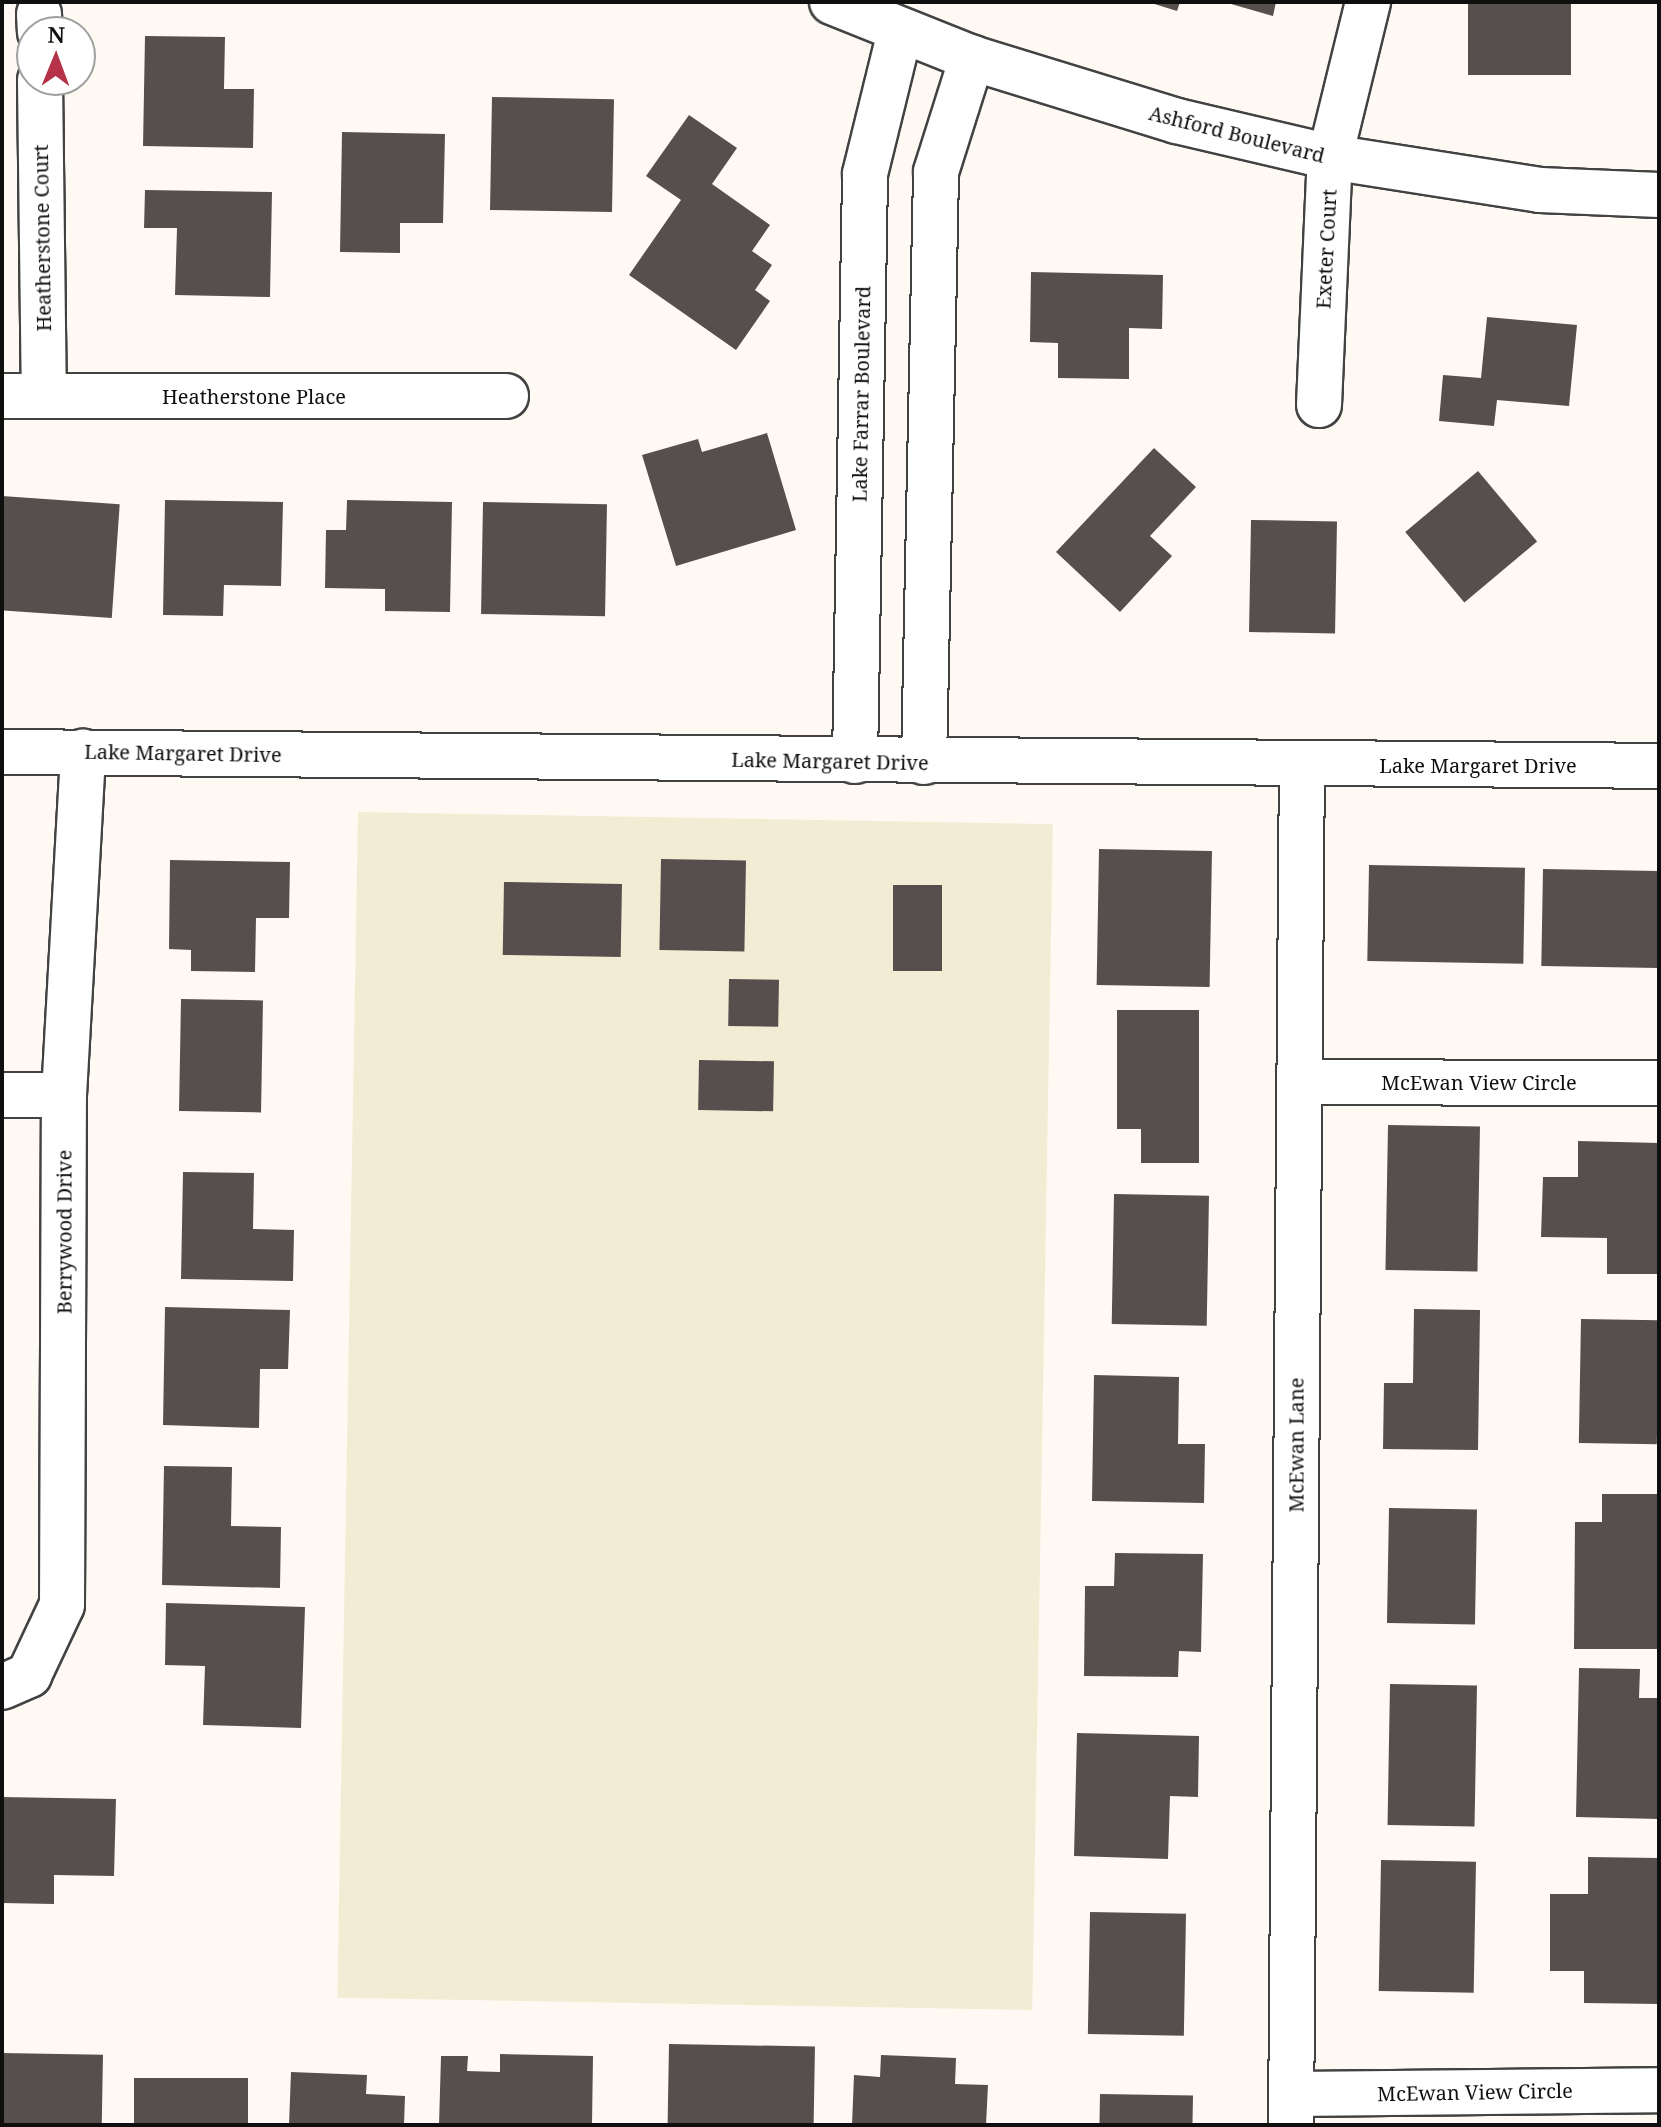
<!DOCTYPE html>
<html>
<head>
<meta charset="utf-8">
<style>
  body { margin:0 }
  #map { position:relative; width:1661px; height:2127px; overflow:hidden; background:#fefaf3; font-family:"Noto Serif",serif }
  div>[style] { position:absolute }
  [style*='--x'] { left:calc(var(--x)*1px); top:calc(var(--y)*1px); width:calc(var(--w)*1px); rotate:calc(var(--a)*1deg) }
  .farmland>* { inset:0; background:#f3ecd4; transform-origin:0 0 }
  .building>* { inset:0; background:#574f4d; transform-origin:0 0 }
  .roads { filter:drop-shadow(2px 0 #424242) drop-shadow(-2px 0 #424242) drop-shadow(0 2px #424242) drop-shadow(0 -2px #424242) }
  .minor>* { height:44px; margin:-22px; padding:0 22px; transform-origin:22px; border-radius:22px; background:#fff }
  .tertiary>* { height:44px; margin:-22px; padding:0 22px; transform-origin:22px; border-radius:22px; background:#fff }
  span { translate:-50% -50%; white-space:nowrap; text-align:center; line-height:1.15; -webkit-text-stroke:8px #fff; paint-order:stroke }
  .street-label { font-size:20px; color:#0f0f0f }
  .frame { position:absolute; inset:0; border:4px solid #0f0f0f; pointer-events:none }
  .north { position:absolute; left:16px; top:16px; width:80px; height:80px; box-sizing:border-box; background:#fff; border:2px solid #9f9f9f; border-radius:50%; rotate:1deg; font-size:22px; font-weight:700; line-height:32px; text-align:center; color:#0f0f0f }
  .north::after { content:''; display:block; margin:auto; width:28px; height:36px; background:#b53248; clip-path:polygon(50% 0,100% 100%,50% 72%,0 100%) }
</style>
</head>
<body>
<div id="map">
  <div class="farmland">
    <i style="left:358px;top:812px;width:695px;height:1186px;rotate:1deg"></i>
  </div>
  <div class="building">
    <i style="clip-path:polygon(1148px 2px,1180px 2px,1177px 11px)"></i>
    <i style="clip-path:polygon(1224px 2px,1276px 2px,1273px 16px)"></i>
    <i style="left:1468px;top:2px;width:103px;height:73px"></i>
    <i style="clip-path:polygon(145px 36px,225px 37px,224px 89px,254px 89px,253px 148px,143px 146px)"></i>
    <i style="left:492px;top:97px;width:122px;height:113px;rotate:1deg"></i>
    <i style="clip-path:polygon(689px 115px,737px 148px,712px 184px,770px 225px,752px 251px,772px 265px,755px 290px,770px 301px,736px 350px,629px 275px,681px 200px,646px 176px)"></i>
    <i style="clip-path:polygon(342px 132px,445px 134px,443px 223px,400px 223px,400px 253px,340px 252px)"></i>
    <i style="clip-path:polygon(145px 190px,272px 192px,270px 297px,175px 295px,177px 228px,144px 228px)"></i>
    <i style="clip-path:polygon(1031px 272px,1163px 275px,1162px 329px,1129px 328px,1129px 379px,1058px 378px,1058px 343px,1030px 342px)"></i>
    <i style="clip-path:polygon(1487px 317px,1577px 325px,1569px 406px,1497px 400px,1494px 426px,1439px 421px,1443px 375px,1481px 378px)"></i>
    <i style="clip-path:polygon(767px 433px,796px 530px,676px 566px,642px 455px,698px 439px,702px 452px)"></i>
    <i style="clip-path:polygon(1154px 448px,1196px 487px,1150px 536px,1172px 556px,1120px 612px,1056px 552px)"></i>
    <i style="left:1478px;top:471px;width:92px;height:95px;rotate:50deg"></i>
    <i style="left:2px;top:496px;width:118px;height:114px;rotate:4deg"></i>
    <i style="clip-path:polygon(165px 500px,283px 502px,281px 586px,224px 585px,223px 616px,163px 615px)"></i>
    <i style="clip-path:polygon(347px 500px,452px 502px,450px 612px,385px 611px,385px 589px,325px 588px,326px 530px,346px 530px)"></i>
    <i style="left:483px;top:502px;width:124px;height:112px;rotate:1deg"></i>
    <i style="left:1251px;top:520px;width:86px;height:112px;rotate:1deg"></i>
    <i style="left:1099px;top:849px;width:113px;height:136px;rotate:1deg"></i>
    <i style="left:661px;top:859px;width:85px;height:91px;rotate:1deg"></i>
    <i style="clip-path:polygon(170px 860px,290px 862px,289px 918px,256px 918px,255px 972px,191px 971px,191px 950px,169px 949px)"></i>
    <i style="left:1369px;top:865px;width:156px;height:96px;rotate:1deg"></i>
    <i style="left:1543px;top:869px;width:116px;height:97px;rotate:1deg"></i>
    <i style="left:504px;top:882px;width:118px;height:73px;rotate:1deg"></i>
    <i style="left:893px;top:885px;width:49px;height:86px"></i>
    <i style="left:729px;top:979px;width:50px;height:47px;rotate:1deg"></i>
    <i style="left:181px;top:999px;width:82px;height:112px;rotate:1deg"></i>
    <i style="clip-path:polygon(1117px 1010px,1199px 1010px,1199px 1163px,1141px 1163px,1141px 1129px,1117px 1129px)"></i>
    <i style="left:699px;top:1060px;width:75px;height:50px;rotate:1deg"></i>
    <i style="left:1388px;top:1125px;width:92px;height:145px;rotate:1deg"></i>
    <i style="clip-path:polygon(1578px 1141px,1659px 1143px,1659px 1274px,1607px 1274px,1607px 1238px,1541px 1237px,1543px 1177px,1578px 1177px)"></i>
    <i style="clip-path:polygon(183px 1172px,254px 1173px,253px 1229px,294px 1230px,293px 1281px,181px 1279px)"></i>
    <i style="left:1114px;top:1194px;width:95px;height:130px;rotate:1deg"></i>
    <i style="clip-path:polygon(165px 1307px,290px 1310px,288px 1369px,260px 1369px,259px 1428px,163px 1425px)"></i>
    <i style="clip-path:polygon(1414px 1309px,1480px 1310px,1478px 1450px,1383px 1449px,1384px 1383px,1413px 1383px)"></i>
    <i style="left:1581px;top:1319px;width:78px;height:124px;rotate:1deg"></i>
    <i style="clip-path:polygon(1094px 1375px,1179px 1377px,1178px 1444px,1205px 1444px,1204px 1503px,1092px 1501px)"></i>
    <i style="clip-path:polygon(164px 1466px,232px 1467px,231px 1526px,281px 1527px,280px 1588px,162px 1585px)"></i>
    <i style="clip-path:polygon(1602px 1494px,1659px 1494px,1659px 1649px,1574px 1649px,1575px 1522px,1602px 1522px)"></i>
    <i style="left:1389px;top:1508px;width:88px;height:115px;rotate:1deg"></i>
    <i style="clip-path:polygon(1115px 1553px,1203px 1554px,1201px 1652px,1179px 1651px,1178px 1677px,1084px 1676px,1085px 1586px,1114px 1586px)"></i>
    <i style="clip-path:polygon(166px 1603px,305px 1607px,301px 1728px,203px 1725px,205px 1666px,165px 1665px)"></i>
    <i style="clip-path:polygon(1579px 1668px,1640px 1669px,1639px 1698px,1659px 1698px,1659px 1819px,1576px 1817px)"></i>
    <i style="left:1390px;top:1684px;width:87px;height:141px;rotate:1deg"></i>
    <i style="clip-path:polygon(1077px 1733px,1199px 1736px,1198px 1797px,1170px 1796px,1168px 1859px,1074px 1856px)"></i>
    <i style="clip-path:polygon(2px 1797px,116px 1799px,114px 1876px,54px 1875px,54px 1904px,2px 1903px)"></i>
    <i style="clip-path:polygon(1588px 1857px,1659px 1858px,1659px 2004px,1584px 2003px,1584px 1971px,1550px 1971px,1550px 1894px,1588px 1894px)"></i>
    <i style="left:1381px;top:1860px;width:95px;height:131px;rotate:1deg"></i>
    <i style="left:1090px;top:1912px;width:96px;height:122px;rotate:1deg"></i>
    <i style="left:669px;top:2044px;width:146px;height:81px;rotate:1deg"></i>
    <i style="left:2px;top:2053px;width:101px;height:72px;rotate:1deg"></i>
    <i style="clip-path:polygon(500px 2054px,593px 2056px,592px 2125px,439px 2125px,441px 2056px,468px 2056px,467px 2071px,500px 2072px)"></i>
    <i style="clip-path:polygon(881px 2055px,956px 2058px,955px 2084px,988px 2085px,986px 2125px,852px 2125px,854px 2075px,880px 2077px)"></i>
    <i style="clip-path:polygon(291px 2072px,367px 2075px,366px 2094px,405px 2096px,404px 2125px,289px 2125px)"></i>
    <i style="left:134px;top:2078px;width:114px;height:47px"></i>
    <i style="left:1100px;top:2094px;width:93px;height:31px;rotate:1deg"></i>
  </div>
  <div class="roads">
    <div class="minor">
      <i style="--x:39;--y:14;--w:18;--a:87"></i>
      <i style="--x:40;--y:80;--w:316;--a:89.3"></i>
      <i style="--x:2;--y:396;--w:504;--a:0"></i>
      <i style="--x:1319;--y:405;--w:248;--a:-87.5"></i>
      <i style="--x:1330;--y:157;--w:160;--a:-76.2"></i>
      <i style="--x:1299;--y:1082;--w:360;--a:0.2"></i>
      <i style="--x:2;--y:1095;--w:62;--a:0"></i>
      <i style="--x:2;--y:1687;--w:30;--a:-24"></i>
      <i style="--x:29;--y:1675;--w:77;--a:-64.8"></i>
      <i style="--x:62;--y:1605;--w:510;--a:-89.78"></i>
      <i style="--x:64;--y:1095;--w:344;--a:-86.8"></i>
      <i style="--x:1292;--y:2094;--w:367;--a:-0.6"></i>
      <i style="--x:1291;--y:2125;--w:1360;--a:-89.54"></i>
    </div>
    <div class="tertiary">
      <i style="--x:832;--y:2;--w:151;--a:21.8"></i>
      <i style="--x:972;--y:58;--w:214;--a:17.1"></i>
      <i style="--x:1177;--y:121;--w:157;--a:13.2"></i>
      <i style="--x:1330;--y:157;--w:213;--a:8.9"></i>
      <i style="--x:1540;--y:190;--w:119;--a:2.4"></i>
      <i style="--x:2;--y:752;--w:1657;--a:0.48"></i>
      <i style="--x:855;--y:761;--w:587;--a:-89.02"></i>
      <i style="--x:865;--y:174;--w:147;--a:-76.2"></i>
      <i style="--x:924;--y:762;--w:590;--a:-88.83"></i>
      <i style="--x:936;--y:172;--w:120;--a:-72.5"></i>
    </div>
  </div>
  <div class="street-label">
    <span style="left:1237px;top:134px;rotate:14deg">Ashford Boulevard</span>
    <span style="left:42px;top:238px;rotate:-91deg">Heatherstone Court</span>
    <span style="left:1326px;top:249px;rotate:-87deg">Exeter Court</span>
    <span style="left:861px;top:394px;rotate:-89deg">Lake Farrar Boulevard</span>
    <span style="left:254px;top:396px">Heatherstone Place</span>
    <span style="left:183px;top:753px;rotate:1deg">Lake Margaret Drive</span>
    <span style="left:830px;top:761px;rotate:1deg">Lake Margaret Drive</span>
    <span style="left:1478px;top:765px">Lake Margaret Drive</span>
    <span style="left:1479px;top:1082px">McEwan View Circle</span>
    <span style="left:64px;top:1232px;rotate:-90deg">Berrywood Drive</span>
    <span style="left:1296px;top:1445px;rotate:-90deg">McEwan Lane</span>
    <span style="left:1475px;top:2092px;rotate:-1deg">McEwan View Circle</span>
  </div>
  <div class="frame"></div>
  <div class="north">N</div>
</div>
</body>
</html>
